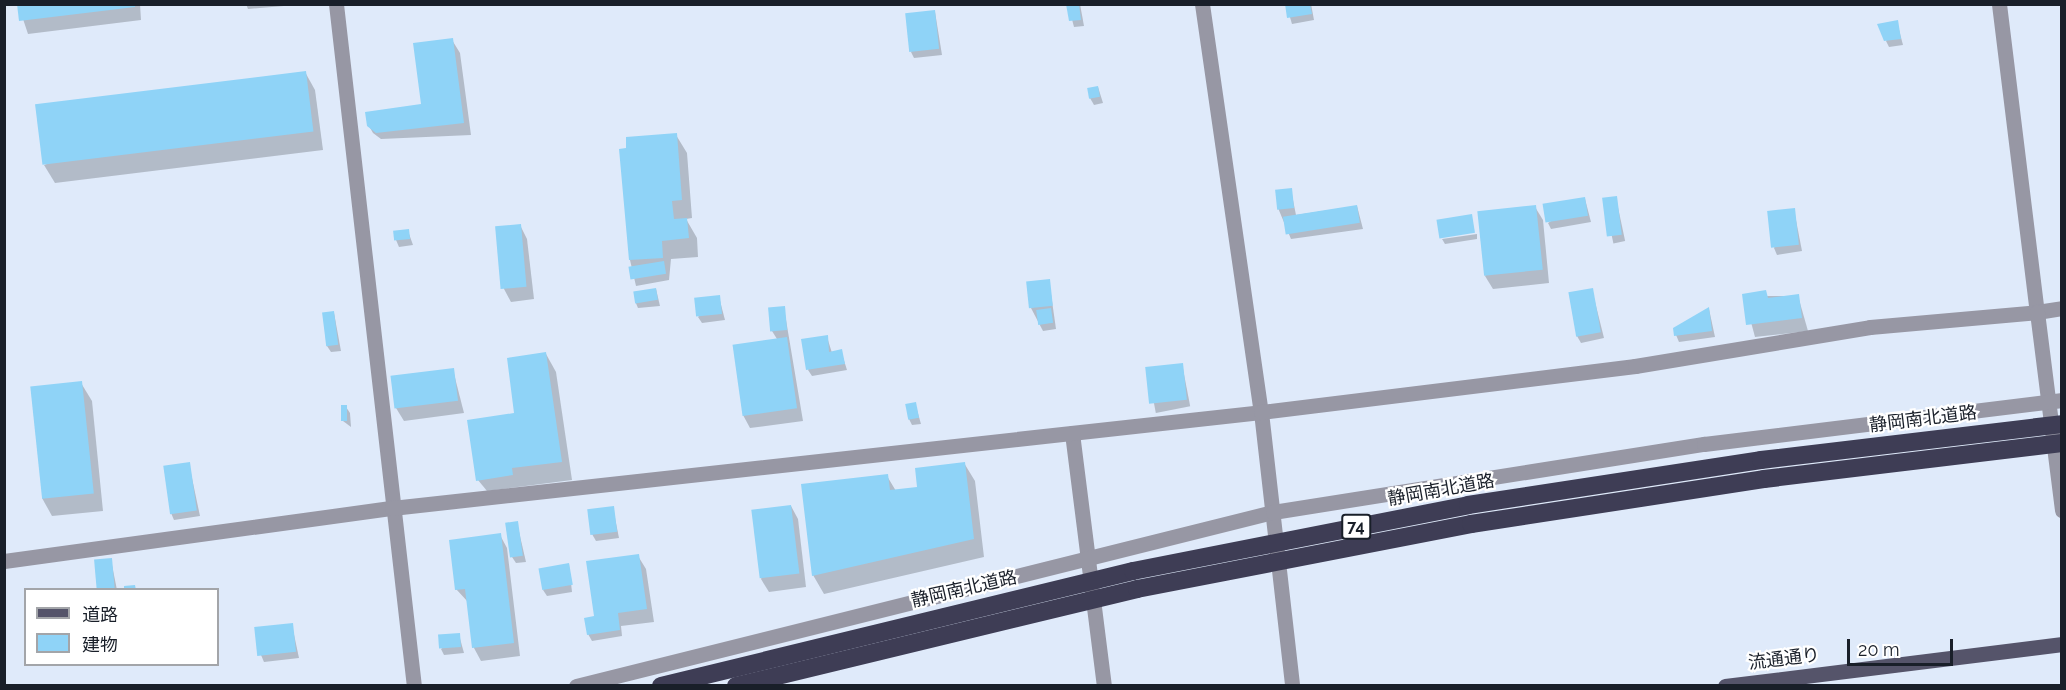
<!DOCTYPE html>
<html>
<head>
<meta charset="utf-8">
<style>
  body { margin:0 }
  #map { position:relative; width:2066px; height:690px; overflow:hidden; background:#dfeafa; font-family:Raleway,"Noto Sans JP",sans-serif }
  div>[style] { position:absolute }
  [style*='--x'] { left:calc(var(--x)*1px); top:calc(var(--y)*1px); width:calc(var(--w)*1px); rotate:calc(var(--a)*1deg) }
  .shadow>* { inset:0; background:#0003; transform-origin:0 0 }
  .building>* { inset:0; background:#8fd3f7; transform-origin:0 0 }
  .minor>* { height:15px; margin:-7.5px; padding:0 7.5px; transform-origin:7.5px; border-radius:7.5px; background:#9797a4 }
  .primary>* { height:15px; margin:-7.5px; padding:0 7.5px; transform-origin:7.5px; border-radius:7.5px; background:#55546a }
  .motorway-bridge>* { height:18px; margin:-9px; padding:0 9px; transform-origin:9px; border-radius:9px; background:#3e3d55 }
  span { translate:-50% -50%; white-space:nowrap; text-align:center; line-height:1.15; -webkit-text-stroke:4.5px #fff; paint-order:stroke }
  .shield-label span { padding:2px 4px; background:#fff; border:2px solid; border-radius:4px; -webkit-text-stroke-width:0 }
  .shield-label { font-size:16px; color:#191f29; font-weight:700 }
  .street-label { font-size:18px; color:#191f29 }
  .frame { position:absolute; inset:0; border:6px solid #191f29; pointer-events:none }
  .legend { position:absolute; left:24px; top:588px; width:195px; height:78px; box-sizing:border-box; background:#fff; border:2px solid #a3a5a9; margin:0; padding:8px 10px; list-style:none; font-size:18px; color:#191f29 }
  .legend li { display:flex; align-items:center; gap:12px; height:30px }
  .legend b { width:30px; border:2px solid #a3a5a9 }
  .scale { position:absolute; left:1847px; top:639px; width:106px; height:27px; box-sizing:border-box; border:3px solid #191f29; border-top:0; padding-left:8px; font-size:18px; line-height:21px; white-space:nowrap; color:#191f29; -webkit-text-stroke:4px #fff; paint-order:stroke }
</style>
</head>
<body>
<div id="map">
  <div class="shadow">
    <i style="clip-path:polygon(18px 4px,140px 4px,141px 20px,28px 34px)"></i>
    <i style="clip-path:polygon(246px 4px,296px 4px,296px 5px,248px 9px)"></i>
    <i style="clip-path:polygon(1068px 4px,1080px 4px,1084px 26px,1074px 27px)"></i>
    <i style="clip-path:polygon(1286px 4px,1311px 4px,1314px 20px,1292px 24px)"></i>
    <i style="clip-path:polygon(935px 12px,942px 55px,914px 58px,911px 52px)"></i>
    <i style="clip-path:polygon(1897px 22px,1903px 45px,1889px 47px,1886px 41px)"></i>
    <i style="clip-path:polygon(452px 40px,460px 53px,471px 135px,381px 139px,373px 133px,369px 126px,423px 112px)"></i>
    <i style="clip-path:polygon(305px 72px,315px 90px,323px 150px,55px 183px,44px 165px)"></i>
    <i style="clip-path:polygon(1098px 87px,1103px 103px,1094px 105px,1090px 98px)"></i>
    <i style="clip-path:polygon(676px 135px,687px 153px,692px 218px,686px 219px,697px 238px,698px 257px,671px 259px,669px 280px,636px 286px,630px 260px)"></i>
    <i style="clip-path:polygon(1291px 190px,1296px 215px,1357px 206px,1363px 229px,1291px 239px,1278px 208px)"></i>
    <i style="left:1616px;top:198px;width:44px;height:12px;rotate:78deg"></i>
    <i style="clip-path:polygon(1585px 199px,1591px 222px,1551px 229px,1548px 223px)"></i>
    <i style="clip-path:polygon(1535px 207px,1543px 220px,1549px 283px,1493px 289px,1485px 276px)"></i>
    <i style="clip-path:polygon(1794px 210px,1802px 251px,1777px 255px,1774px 248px)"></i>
    <i style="clip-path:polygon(520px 225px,527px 239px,534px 299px,511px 302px,504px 289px,497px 228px)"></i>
    <i style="clip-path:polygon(408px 231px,413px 245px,399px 247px,396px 240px)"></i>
    <i style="clip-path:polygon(1477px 234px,1477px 239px,1445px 244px,1442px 239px)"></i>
    <i style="clip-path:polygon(1049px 280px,1056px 329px,1043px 331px,1031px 308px)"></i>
    <i style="clip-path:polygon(656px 289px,660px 306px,638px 308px,635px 301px)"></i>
    <i style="clip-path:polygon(1592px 290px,1604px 338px,1581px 343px,1577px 336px)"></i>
    <i style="clip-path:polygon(1744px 296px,1798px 296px,1808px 331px,1755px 337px)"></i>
    <i style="clip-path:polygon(719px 297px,725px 320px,702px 323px,698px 317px)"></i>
    <i style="clip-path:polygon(784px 308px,803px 421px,750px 428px,743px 415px,777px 339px,772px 331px)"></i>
    <i style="clip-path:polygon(1709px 309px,1715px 337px,1679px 342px,1676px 335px)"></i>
    <i style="clip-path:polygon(334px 313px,341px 351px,331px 352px,327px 346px)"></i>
    <i style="clip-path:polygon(827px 337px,832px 353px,841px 351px,847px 370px,812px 376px,808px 370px)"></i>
    <i style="clip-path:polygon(546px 354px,556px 372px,572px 480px,487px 491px,478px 480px)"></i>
    <i style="left:1182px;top:364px;width:43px;height:35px;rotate:79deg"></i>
    <i style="clip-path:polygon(453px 370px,464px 413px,404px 421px,396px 408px)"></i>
    <i style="clip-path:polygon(81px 383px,92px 401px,103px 511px,52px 516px,42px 498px)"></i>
    <i style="clip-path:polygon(915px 403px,921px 424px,912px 425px,909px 419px)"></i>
    <i style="clip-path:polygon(346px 407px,350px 413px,351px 427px,343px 421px)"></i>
    <i style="clip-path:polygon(964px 463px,975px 481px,984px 557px,824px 594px,813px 575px,887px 476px,896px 491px,919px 489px)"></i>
    <i style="clip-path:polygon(189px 464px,200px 516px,174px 520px,171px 513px)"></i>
    <i style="clip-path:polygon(791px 506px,798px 519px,806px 587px,769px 592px,761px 579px)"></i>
    <i style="clip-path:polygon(613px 508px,619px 538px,596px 541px,592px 534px)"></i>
    <i style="clip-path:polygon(517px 523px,526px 562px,516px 563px,512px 557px)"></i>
    <i style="clip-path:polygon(500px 535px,507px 548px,520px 656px,481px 661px,474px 648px,468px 602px,456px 589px)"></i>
    <i style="clip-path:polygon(638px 556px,646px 569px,654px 622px,621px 626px,622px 636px,592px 641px,588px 634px,597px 617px)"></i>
    <i style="clip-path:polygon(111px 560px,117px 590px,99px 590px)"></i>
    <i style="clip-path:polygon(569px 564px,572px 592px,547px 596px,543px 590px)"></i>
    <i style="clip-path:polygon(292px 625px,299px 658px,264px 662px,261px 655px)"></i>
    <i style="clip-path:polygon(459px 635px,464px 653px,444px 655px,441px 649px)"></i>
  </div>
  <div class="building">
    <i style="clip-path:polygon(17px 4px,135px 4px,135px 7px,19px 21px)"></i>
    <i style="clip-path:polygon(1066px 4px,1079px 4px,1081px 20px,1069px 21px)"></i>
    <i style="clip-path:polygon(1285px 4px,1310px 4px,1312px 14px,1287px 18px)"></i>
    <i style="left:935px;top:10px;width:39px;height:30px;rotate:84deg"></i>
    <i style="clip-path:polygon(1898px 20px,1901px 39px,1884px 41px,1877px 24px)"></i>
    <i style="clip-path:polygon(453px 38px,464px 123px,376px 133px,367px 126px,365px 112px,421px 104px,413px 43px)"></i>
    <i style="left:306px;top:71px;width:61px;height:273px;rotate:83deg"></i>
    <i style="left:1098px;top:86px;width:11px;height:11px;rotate:80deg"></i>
    <i style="clip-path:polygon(677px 133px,682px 200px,672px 201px,674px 219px,687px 218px,689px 238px,662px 241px,663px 258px,629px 260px,619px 149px,626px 148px,626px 137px)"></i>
    <i style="left:1292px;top:188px;width:20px;height:17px;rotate:84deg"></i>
    <i style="left:1617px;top:196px;width:39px;height:15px;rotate:83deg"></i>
    <i style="left:1585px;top:197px;width:19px;height:43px;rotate:81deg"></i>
    <i style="left:1357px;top:205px;width:18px;height:75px;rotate:81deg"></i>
    <i style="left:1536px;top:205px;width:65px;height:59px;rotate:84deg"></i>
    <i style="left:1795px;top:208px;width:37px;height:28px;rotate:84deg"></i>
    <i style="left:1472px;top:214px;width:19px;height:36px;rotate:81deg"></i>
    <i style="left:521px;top:224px;width:63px;height:26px;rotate:85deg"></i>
    <i style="left:409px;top:229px;width:10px;height:16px;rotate:84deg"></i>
    <i style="left:664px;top:261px;width:13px;height:36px;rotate:81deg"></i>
    <i style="left:1050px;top:279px;width:27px;height:24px;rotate:84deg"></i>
    <i style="left:656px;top:288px;width:12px;height:23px;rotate:81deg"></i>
    <i style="left:1593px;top:288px;width:45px;height:25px;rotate:80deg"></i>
    <i style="clip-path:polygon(1766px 290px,1768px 298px,1799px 294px,1802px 318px,1746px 325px,1742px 294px)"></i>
    <i style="left:720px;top:295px;width:19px;height:26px;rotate:84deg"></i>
    <i style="left:785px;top:306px;width:24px;height:17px;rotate:85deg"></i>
    <i style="clip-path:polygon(1709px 307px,1712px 331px,1674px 336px,1673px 328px)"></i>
    <i style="left:1051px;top:308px;width:15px;height:15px;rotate:82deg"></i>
    <i style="left:334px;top:311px;width:34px;height:12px;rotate:83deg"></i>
    <i style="clip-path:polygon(828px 335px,829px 352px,842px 349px,845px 364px,806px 370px,801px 339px)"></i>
    <i style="left:787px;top:337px;width:72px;height:55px;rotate:82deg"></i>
    <i style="clip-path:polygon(546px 352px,562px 462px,512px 468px,513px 475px,476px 481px,467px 420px,514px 413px,507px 358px)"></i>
    <i style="left:1183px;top:363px;width:37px;height:38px;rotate:84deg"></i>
    <i style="left:454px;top:368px;width:33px;height:64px;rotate:83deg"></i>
    <i style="left:82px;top:381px;width:113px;height:52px;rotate:84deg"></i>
    <i style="left:916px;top:402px;width:16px;height:11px;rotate:79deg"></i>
    <i style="left:341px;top:405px;width:6px;height:16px"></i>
    <i style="left:190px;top:462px;width:49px;height:27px;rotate:82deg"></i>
    <i style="clip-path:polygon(965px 462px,974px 539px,812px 576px,801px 484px,888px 474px,890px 490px,917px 487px,915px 468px)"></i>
    <i style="left:791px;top:505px;width:69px;height:40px;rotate:83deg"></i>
    <i style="left:614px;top:506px;width:26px;height:27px;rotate:83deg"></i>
    <i style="left:518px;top:521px;width:35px;height:13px;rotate:82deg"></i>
    <i style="clip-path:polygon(501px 533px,514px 643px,472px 648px,465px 589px,455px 590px,449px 540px)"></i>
    <i style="clip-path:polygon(639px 554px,647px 609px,618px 613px,620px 630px,587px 635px,584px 618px,594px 616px,586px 561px)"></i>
    <i style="left:112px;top:558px;width:32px;height:18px;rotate:85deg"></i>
    <i style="left:569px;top:563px;width:22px;height:31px;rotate:80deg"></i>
    <i style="clip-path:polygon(135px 585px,136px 590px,124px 590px,124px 586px)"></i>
    <i style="left:293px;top:623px;width:29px;height:39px;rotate:84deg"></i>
    <i style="left:460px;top:633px;width:14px;height:22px;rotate:86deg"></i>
  </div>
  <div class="minor">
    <i style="--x:336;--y:4;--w:686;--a:83.48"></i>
    <i style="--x:1202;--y:4;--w:412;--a:81.8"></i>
    <i style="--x:1261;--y:412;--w:276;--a:83.5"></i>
    <i style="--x:1999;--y:4;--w:310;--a:83"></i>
    <i style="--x:2037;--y:312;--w:25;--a:-9"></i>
    <i style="--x:1072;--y:433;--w:255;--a:82.8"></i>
    <i style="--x:4;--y:561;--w:392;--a:-7.8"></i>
    <i style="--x:392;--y:508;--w:874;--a:-6.3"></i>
    <i style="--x:1261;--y:412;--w:377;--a:-7"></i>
    <i style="--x:1635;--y:366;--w:238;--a:-9.4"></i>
    <i style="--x:1870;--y:327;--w:168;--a:-5.1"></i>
    <i style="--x:2037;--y:312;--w:200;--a:82.8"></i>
    <i style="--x:576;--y:686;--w:718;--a:-14.02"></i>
    <i style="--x:1273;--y:512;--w:436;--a:-9"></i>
    <i style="--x:1704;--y:444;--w:361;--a:-7"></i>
  </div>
  <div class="primary">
    <i style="--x:1725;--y:686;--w:340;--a:-7.1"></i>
  </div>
  <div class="motorway-bridge">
    <i style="--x:661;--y:686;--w:486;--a:-13.7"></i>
    <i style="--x:1133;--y:571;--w:341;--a:-11.1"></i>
    <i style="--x:1468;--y:505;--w:296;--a:-8.7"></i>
    <i style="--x:1761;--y:460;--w:303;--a:-6.8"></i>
    <i style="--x:736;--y:686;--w:413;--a:-13.6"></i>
    <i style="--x:1137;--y:589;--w:340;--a:-11"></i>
    <i style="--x:1471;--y:524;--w:296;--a:-8.7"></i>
    <i style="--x:1764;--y:479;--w:300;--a:-6.9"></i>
  </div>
  <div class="shield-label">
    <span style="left:1356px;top:527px">74</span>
  </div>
  <div class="street-label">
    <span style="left:1923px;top:419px;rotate:-7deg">静岡南北道路</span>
    <span style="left:1441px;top:490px;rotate:-10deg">静岡南北道路</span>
    <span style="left:964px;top:589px;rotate:-13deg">静岡南北道路</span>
    <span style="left:1784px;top:659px;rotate:-7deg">流通通り</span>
  </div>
  <div class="frame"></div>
  <ul class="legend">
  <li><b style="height:8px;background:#55546a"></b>道路</li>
  <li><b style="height:16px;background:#8fd3f7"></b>建物</li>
  </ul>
  <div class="scale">20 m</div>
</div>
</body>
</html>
